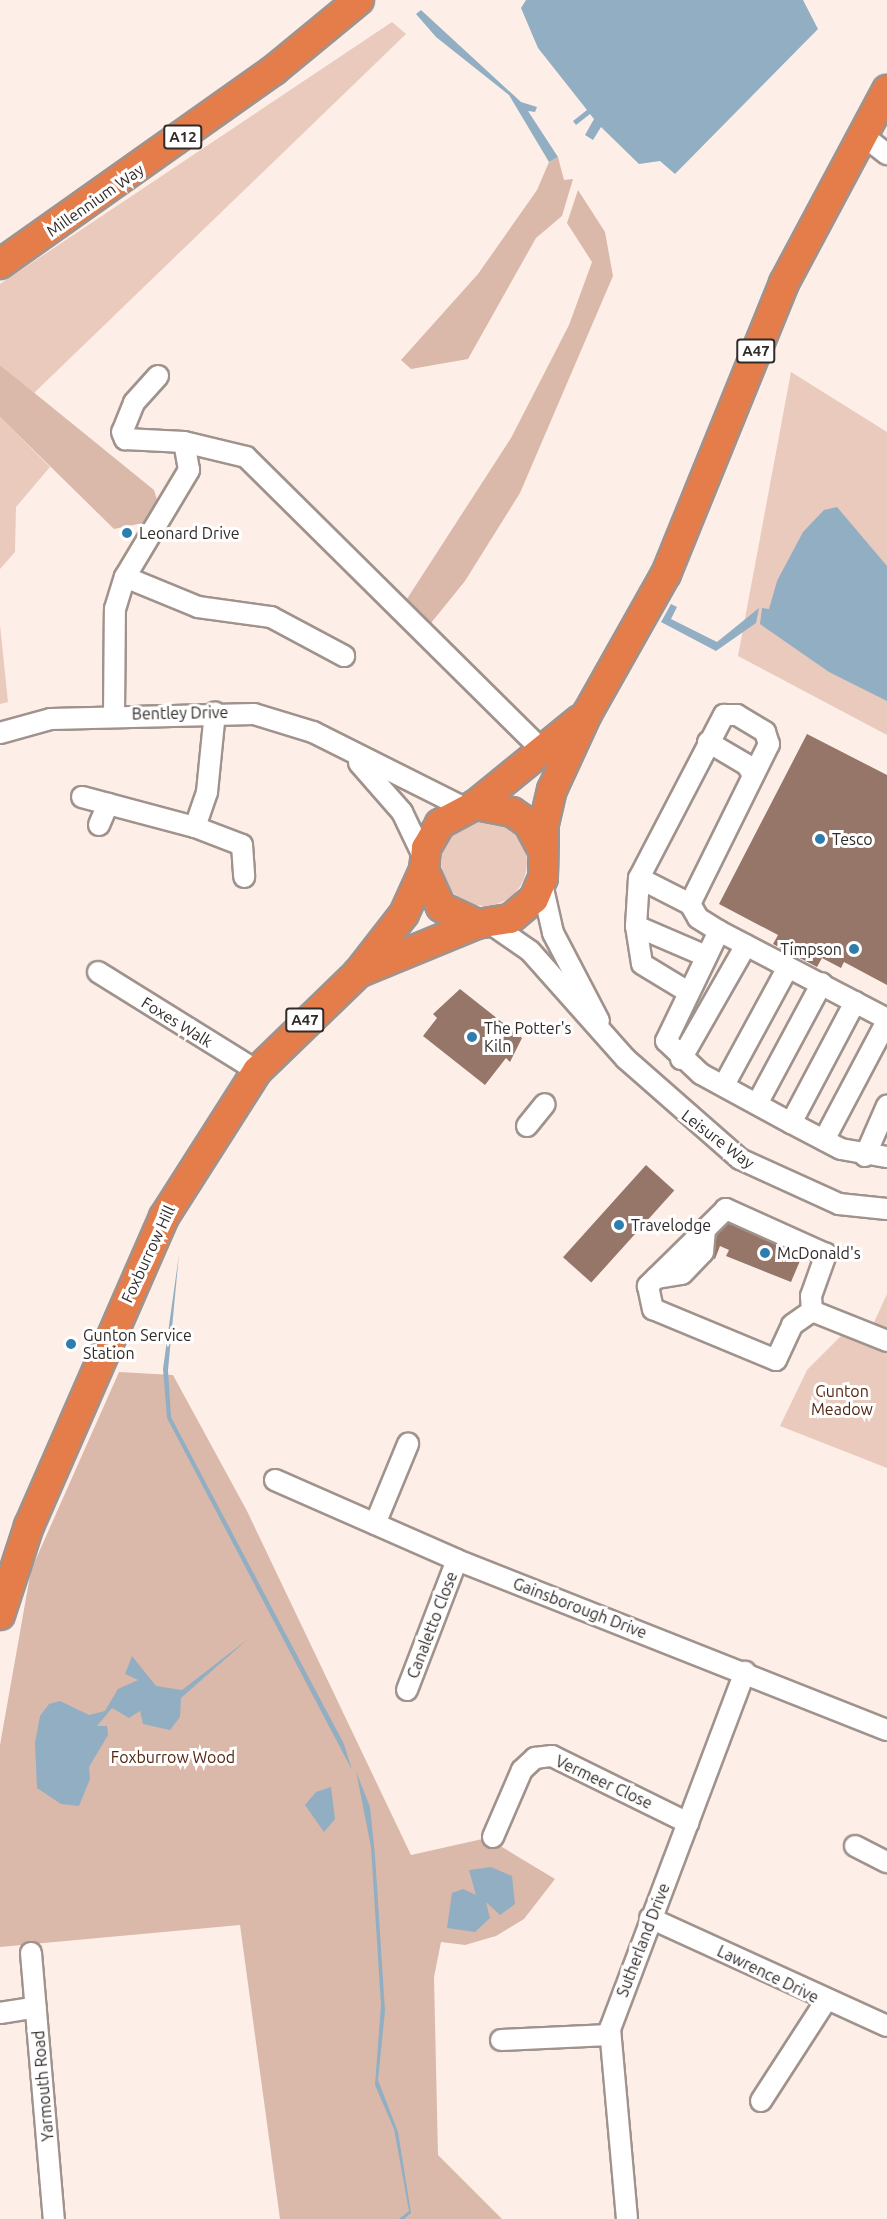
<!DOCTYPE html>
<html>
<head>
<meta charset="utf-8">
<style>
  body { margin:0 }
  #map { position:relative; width:887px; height:2219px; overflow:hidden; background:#fdefe8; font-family:Ubuntu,sans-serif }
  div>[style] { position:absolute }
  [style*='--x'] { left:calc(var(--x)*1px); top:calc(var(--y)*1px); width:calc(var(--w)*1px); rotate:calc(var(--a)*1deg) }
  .green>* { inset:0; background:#e9cabd }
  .round { border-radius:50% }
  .forest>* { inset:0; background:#dab9aa }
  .water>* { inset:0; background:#91aec3 }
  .building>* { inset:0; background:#957668; transform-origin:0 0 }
  .roads { filter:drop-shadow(2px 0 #a0928c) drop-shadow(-2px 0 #a0928c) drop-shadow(0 2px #a0928c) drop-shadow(0 -2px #a0928c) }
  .minor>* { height:20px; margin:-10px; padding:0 10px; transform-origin:10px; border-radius:10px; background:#fff }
  .highway>* { height:28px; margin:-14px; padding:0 14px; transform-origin:14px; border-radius:14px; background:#e57d4a }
  .dots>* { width:16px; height:16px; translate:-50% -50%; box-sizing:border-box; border:3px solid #fff; border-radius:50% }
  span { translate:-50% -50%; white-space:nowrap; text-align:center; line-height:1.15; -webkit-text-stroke:6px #fff; paint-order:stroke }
  .shield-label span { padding:2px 4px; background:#fff; border:2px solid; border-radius:4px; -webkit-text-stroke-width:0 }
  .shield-label { font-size:15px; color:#312b29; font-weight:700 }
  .street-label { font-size:16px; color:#312b29 }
  .poi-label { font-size:16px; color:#312b29 }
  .left { translate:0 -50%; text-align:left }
  .right { translate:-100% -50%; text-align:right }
  .park-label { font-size:16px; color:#532610 }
</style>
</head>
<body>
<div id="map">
  <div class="green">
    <i style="clip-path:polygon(392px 22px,406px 34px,34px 393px,0 365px,0 284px)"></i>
    <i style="clip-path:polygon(791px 372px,887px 432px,887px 735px,738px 656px)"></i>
    <i style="clip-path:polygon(0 417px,50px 467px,16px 507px,15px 552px,0 569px)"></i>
    <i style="clip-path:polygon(0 625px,8px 702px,0 704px)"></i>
    <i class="round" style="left:441px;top:820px;width:86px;height:86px"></i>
    <i style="clip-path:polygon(887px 1294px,887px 1468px,780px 1426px,807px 1370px,843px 1334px,865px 1342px)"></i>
  </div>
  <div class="forest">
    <i style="clip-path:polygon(558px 157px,564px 180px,573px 179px,562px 216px,536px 238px,468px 359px,411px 369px,401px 360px,478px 274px,537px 190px,549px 162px)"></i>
    <i style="clip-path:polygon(578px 190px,605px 232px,613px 276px,520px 493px,465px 581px,431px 623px,405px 602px,511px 438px,569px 325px,592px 262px,567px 223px)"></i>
    <i style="clip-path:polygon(0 365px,154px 490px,159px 506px,148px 522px,114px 529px,0 417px)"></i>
    <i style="clip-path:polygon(119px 1372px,173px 1375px,247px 1511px,411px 1855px,487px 1838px,555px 1879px,524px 1919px,496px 1936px,465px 1945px,441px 1942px,434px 1977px,438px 2155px,502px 2219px,280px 2219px,240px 1925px,0 1947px,0 1745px,31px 1570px)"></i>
  </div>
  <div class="water">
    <i style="clip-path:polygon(526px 0,803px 0,818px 29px,675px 174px,660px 161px,639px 164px,601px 127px,593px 140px,585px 135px,594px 119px,590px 114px,576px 125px,573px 121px,587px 110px,538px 48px,521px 8px)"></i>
    <i style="clip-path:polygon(421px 10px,521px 102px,537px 107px,535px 112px,528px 111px,558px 157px,549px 162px,509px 95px,436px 37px,416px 14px)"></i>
    <i style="clip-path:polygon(837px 507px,887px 566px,887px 701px,829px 672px,760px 624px,762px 608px,769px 609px,777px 581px,803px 532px,824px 510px)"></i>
    <i style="clip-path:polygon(671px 604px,677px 607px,671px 619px,717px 642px,759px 608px,756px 623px,716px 651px,661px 622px)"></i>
    <i style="clip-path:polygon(179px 1254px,168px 1370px,171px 1417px,344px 1744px,352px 1770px,167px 1418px,163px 1369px)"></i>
    <i style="clip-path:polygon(248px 1639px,181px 1698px,180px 1717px,170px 1730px,143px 1724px,140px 1711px,129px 1718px,112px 1708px,97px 1726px,107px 1726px,108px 1735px,89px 1767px,90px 1779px,79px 1806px,61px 1804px,37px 1788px,35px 1743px,40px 1716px,49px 1704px,60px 1701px,89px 1715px,105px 1711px,118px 1689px,138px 1680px,125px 1674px,132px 1656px,156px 1686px,182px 1690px)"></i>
    <i style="clip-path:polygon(356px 1771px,370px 1807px,375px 1855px,385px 2011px,378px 2080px,398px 2132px,411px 2213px,404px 2219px,399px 2219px,409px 2211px,394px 2129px,375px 2085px,381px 2005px,371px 1847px)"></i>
    <i style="clip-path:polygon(331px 1787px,335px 1819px,324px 1832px,305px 1805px,316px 1792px)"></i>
    <i style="clip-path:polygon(491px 1867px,512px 1876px,515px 1904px,500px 1915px,486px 1902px,490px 1918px,475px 1932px,447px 1928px,452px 1893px,463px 1889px,476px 1895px,469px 1870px)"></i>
  </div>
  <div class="building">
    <i style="clip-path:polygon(126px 527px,133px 532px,129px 539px,121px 535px)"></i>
    <i style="clip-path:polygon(807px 734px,887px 775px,887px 985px,844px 962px,841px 968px,822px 958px,817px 967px,773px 944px,778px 935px,719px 904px)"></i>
    <i style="clip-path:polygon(460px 989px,522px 1038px,510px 1062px,506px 1058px,485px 1085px,423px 1036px,437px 1018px,433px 1014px)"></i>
    <i style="left:646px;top:1165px;width:38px;height:124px;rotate:42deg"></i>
    <i style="clip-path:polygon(723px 1221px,745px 1230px,747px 1224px,805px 1249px,791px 1282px,726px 1256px,729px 1250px,720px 1246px,715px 1259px,709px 1256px)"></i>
  </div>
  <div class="roads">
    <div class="minor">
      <i style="--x:861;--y:134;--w:33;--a:38"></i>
      <i style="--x:158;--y:376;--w:36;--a:132"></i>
      <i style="--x:134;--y:403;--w:31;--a:112"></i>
      <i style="--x:122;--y:432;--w:8;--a:67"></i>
      <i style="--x:125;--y:439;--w:59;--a:2.9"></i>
      <i style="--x:184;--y:442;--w:64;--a:13.6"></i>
      <i style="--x:246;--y:457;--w:418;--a:44.7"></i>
      <i style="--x:125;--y:577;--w:79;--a:22.3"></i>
      <i style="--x:198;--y:607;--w:74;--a:7.8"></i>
      <i style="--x:271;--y:617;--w:83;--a:28.1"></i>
      <i style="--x:114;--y:715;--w:106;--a:-89.5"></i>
      <i style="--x:115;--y:609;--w:34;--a:-73"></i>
      <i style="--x:125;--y:577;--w:125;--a:-59.1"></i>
      <i style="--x:189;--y:470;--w:28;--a:-100"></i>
      <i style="--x:0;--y:733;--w:53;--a:-15.4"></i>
      <i style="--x:51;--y:719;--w:203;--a:-1.4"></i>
      <i style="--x:254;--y:714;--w:62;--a:17"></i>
      <i style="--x:313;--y:732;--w:170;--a:26.6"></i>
      <i style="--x:708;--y:742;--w:45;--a:30.5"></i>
      <i style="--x:747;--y:765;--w:12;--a:59"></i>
      <i style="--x:359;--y:763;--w:65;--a:48.7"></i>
      <i style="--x:402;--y:812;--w:51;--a:64.4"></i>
      <i style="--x:82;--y:797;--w:117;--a:14.9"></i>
      <i style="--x:195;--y:827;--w:50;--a:21"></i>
      <i style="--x:242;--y:845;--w:32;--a:86"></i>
      <i style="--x:99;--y:825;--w:23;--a:-67"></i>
      <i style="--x:195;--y:827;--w:37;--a:-71"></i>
      <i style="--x:207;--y:792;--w:80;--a:-84.3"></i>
      <i style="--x:639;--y:878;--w:48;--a:93.6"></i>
      <i style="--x:636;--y:926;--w:38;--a:81"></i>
      <i style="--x:642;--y:964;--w:54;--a:31.3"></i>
      <i style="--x:542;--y:884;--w:50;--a:77.3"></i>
      <i style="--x:553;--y:933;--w:99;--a:62.4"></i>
      <i style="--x:690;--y:904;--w:57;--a:-153"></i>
      <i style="--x:639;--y:878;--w:184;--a:-62.5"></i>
      <i style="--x:724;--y:715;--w:13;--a:0"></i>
      <i style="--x:737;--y:715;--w:33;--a:31"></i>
      <i style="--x:765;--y:732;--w:13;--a:72"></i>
      <i style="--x:769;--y:744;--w:178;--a:116.3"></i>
      <i style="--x:690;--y:904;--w:16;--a:60"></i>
      <i style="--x:698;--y:918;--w:25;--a:32"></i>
      <i style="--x:719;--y:931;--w:190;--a:27.6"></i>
      <i style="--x:491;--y:924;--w:47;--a:34.7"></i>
      <i style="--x:530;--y:951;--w:144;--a:48.4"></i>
      <i style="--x:626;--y:1059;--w:152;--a:41.3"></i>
      <i style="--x:740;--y:1159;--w:109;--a:24.4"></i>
      <i style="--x:839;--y:1204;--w:48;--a:5.9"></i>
      <i style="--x:636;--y:926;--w:76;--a:23.2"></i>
      <i style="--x:719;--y:931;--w:122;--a:115.7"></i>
      <i style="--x:666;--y:1041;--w:48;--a:43.3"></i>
      <i style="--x:701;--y:1074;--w:102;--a:28.6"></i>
      <i style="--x:791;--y:1123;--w:56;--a:27.5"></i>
      <i style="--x:841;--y:1149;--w:47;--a:9.9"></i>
      <i style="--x:98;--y:972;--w:187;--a:31.9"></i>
      <i style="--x:681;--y:1059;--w:131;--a:-60.3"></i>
      <i style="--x:724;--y:1085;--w:134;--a:-61.5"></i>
      <i style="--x:757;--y:1104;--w:137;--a:-61.8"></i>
      <i style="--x:791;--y:1123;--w:137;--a:-62.1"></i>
      <i style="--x:527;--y:1126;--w:28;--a:-51"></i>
      <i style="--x:824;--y:1140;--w:135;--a:-62.1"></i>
      <i style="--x:865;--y:1156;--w:55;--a:-66.3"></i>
      <i style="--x:656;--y:1278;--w:26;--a:-9"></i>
      <i style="--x:682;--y:1274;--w:30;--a:-46"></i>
      <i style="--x:703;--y:1252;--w:22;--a:-85"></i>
      <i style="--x:812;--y:1311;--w:15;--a:-94"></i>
      <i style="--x:811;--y:1296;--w:45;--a:-70.3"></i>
      <i style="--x:826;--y:1254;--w:110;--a:-155.8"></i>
      <i style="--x:726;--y:1209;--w:110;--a:135.4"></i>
      <i style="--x:648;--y:1286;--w:24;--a:78"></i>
      <i style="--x:653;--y:1309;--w:133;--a:22.5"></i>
      <i style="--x:776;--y:1360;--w:38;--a:-65"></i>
      <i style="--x:792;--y:1325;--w:24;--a:-35"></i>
      <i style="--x:812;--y:1311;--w:81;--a:21.8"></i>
      <i style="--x:275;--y:1480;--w:199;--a:23.7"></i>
      <i style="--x:457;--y:1560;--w:462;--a:21.6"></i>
      <i style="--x:375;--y:1524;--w:87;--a:-67.6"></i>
      <i style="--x:407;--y:1690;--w:139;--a:-69"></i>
      <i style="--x:493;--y:1837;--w:73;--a:-66.6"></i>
      <i style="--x:522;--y:1770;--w:18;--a:-43"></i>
      <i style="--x:535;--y:1758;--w:17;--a:-7"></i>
      <i style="--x:552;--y:1756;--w:152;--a:26.2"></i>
      <i style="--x:855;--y:1846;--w:36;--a:27"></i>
      <i style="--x:650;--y:1918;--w:260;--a:24.5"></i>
      <i style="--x:31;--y:1953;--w:267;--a:85.1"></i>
      <i style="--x:0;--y:2013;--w:36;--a:-9"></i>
      <i style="--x:501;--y:2040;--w:109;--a:-2.6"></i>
      <i style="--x:761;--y:2101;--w:118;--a:-57.1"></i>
      <i style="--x:627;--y:2219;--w:191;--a:-95.1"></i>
      <i style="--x:610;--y:2029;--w:382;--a:-69.3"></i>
    </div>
    <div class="highway">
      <i style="--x:0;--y:264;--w:336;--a:-35.3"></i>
      <i style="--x:274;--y:70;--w:110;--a:-39.5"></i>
      <i style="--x:475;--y:805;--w:136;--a:-39.1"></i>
      <i style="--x:542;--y:849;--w:30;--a:-118"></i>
      <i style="--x:528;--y:823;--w:19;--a:-145"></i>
      <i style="--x:512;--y:812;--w:38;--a:-169"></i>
      <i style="--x:475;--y:805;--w:40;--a:152"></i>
      <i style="--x:440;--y:824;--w:28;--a:120"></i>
      <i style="--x:426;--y:848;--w:22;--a:95"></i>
      <i style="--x:424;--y:870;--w:41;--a:65.3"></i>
      <i style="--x:441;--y:907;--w:40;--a:25"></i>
      <i style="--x:477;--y:924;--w:33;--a:-9"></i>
      <i style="--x:510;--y:919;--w:31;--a:-40"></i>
      <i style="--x:534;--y:899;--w:23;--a:-67"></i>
      <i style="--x:543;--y:878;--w:54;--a:-88.9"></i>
      <i style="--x:544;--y:824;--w:35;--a:-77"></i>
      <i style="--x:552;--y:790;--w:84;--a:-65.3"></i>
      <i style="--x:587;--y:714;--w:161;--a:-60.6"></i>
      <i style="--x:666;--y:574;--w:314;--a:-67.9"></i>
      <i style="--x:784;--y:283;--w:219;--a:-61.9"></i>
      <i style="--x:358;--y:973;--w:129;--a:-22.4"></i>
      <i style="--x:0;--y:1615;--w:94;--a:-72"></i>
      <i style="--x:29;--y:1526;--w:337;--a:-66.4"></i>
      <i style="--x:164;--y:1217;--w:173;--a:-57.5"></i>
      <i style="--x:257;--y:1071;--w:141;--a:-44.1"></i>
      <i style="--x:358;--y:973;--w:75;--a:-52.1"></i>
      <i style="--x:404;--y:914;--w:48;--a:-65.6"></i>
    </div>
  </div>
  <div class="dots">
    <i style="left:127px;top:533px;background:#2d7eaf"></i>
    <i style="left:820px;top:839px;background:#2d7eaf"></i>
    <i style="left:854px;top:949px;background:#2d7eaf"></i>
    <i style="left:472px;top:1037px;background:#2d7eaf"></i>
    <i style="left:619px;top:1225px;background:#2d7eaf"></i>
    <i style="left:765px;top:1253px;background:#2d7eaf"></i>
    <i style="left:71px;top:1344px;background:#2d7eaf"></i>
  </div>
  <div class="shield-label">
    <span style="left:183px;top:137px">A12</span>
    <span style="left:756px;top:351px">A47</span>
    <span style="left:305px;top:1020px">A47</span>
  </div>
  <div class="street-label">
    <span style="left:95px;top:200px;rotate:-35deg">Millennium Way</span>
    <span style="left:180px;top:713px;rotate:-1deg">Bentley Drive</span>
    <span style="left:177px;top:1022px;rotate:32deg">Foxes Walk</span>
    <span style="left:718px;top:1139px;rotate:37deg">Leisure Way</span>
    <span style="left:148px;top:1254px;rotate:-65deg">Foxburrow Hill</span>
    <span style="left:580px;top:1608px;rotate:21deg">Gainsborough Drive</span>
    <span style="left:432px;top:1625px;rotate:-69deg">Canaletto Close</span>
    <span style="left:604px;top:1782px;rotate:25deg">Vermeer Close</span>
    <span style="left:643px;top:1940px;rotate:-69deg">Sutherland Drive</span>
    <span style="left:768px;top:1974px;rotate:26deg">Lawrence Drive</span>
    <span style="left:43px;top:2086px;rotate:-95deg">Yarmouth Road</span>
  </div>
  <div class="poi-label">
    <span class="left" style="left:139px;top:533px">Leonard Drive</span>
    <span class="left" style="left:832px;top:839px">Tesco</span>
    <span class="right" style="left:842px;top:949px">Timpson</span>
    <span class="left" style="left:484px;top:1037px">The Potter's<br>Kiln</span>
    <span class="left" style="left:631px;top:1225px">Travelodge</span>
    <span class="left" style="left:777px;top:1253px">McDonald's</span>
    <span class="left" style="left:83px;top:1344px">Gunton Service<br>Station</span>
  </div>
  <div class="park-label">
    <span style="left:842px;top:1400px">Gunton<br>Meadow</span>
    <span style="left:173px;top:1757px">Foxburrow Wood</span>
  </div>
</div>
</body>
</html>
